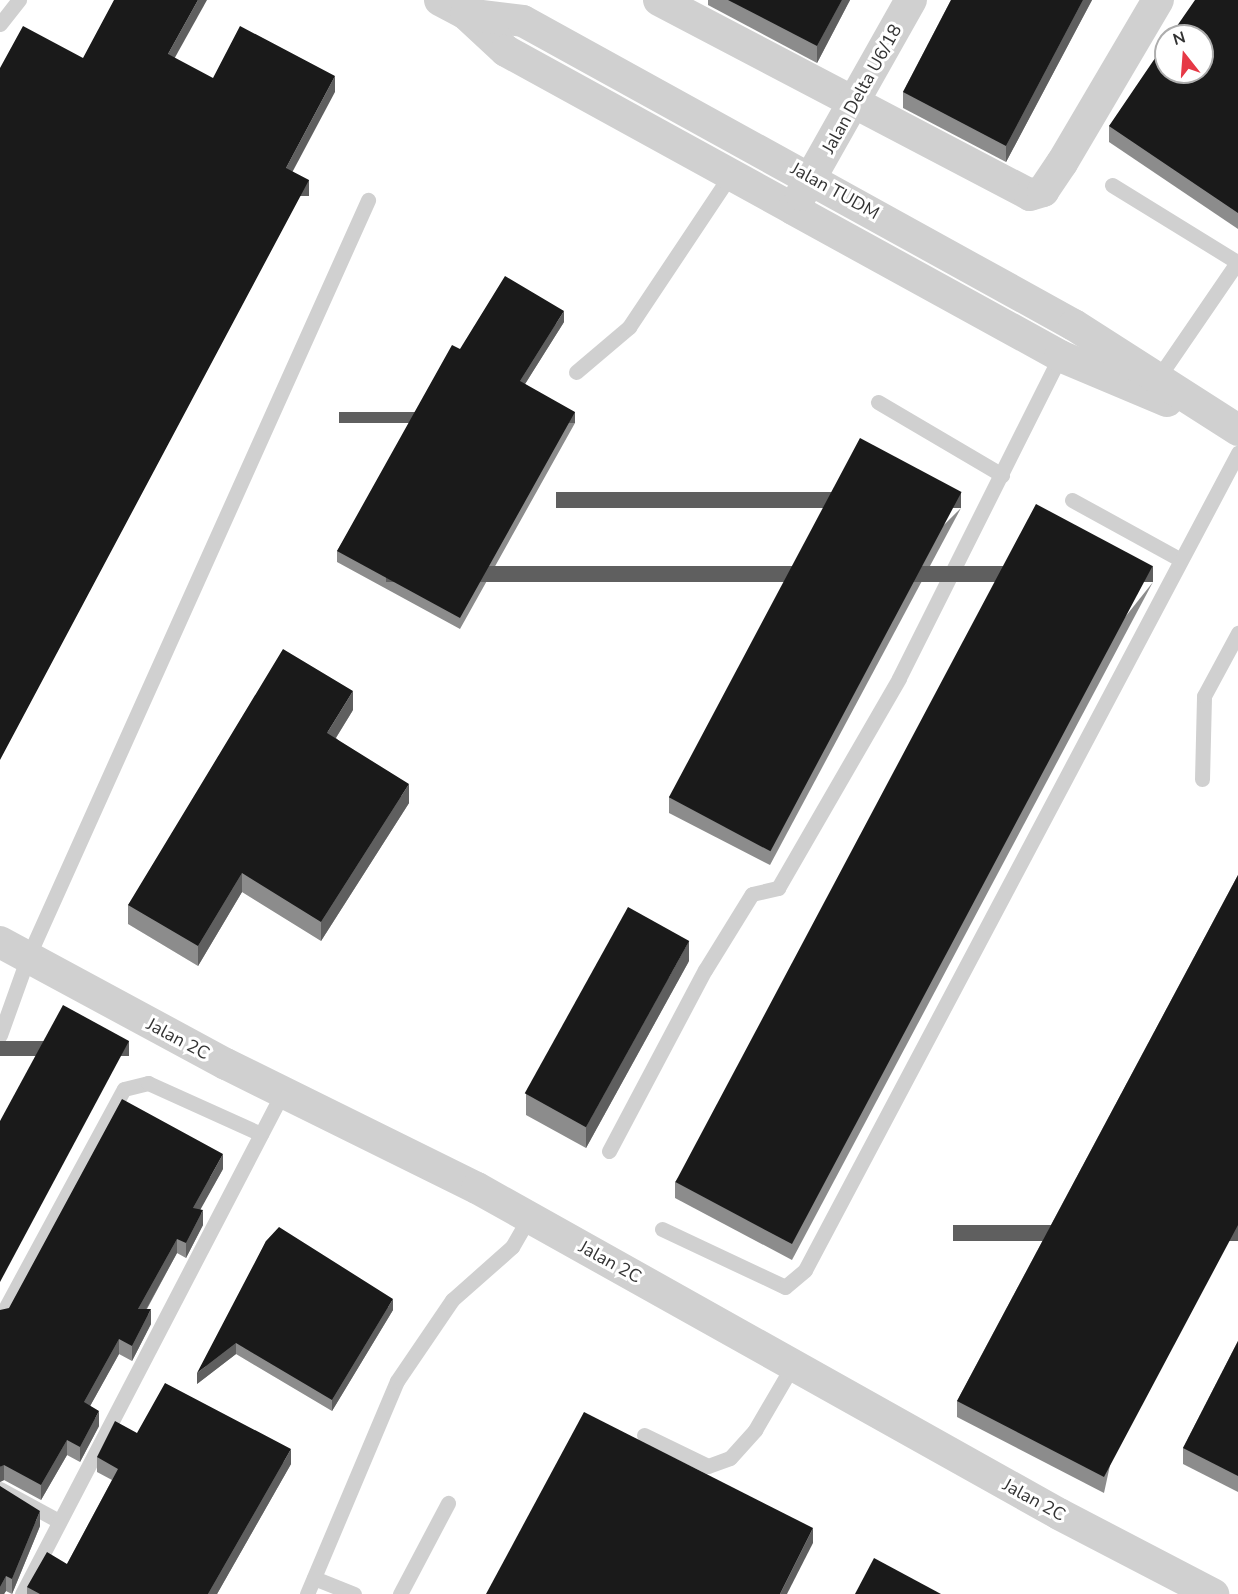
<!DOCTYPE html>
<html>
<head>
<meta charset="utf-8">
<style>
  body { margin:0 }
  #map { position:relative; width:1238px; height:1594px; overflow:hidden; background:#fff; font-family:"Nunito Sans",sans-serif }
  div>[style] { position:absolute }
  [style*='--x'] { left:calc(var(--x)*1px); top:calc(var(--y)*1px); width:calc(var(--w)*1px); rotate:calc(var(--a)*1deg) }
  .lane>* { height:15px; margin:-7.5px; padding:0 7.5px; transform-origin:7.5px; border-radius:7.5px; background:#d0d0d0 }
  .street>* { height:32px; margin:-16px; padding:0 16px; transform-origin:16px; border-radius:16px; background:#d0d0d0 }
  .wall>* { inset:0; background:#8c8c8c }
  .shaded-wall>* { inset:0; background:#5f5f5f; transform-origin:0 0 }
  .building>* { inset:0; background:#1a1a1a; transform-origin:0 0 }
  span { translate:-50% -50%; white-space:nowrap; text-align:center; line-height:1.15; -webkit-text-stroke:6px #fff; paint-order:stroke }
  .street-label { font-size:18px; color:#333 }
  .north { position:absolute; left:1154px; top:24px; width:60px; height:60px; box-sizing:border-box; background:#fff; border:2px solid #adadad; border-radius:50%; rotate:343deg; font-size:16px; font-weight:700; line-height:24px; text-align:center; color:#333 }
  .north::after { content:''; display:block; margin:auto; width:21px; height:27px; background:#e63946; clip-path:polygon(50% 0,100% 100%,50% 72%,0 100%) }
</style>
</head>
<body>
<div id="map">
  <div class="lane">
    <i style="--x:0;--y:24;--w:31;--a:-52"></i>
    <i style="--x:1112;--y:185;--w:147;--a:31.6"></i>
    <i style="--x:576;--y:372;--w:70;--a:-40.3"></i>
    <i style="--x:629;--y:327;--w:184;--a:-56.3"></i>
    <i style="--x:1158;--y:378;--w:142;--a:-55.6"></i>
    <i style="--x:878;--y:402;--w:144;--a:30.5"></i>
    <i style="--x:1072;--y:500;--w:124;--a:28.8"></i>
    <i style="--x:1202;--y:779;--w:83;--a:-88.6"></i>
    <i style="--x:1204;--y:696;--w:72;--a:-61.6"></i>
    <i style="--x:0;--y:1035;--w:83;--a:-70.3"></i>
    <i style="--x:28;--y:957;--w:830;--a:-65.81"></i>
    <i style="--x:609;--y:1151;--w:205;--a:-62.1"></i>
    <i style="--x:705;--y:970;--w:89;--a:-58.3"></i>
    <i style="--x:752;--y:894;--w:27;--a:-13"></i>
    <i style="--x:778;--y:888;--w:242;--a:-60"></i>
    <i style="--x:899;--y:678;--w:360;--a:-63.4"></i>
    <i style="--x:662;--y:1229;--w:136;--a:25.2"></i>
    <i style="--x:785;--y:1287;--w:26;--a:-40"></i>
    <i style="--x:805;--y:1270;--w:925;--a:-62.08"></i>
    <i style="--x:0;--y:1318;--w:260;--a:-61.6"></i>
    <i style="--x:124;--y:1089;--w:25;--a:-14"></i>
    <i style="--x:148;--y:1083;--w:124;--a:24.3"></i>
    <i style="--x:644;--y:1435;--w:71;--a:25.8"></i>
    <i style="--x:708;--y:1466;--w:23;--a:-20"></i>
    <i style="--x:730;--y:1458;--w:38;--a:-48"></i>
    <i style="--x:755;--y:1430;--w:75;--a:-59.7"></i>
    <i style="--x:0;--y:1489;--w:67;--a:28.5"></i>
    <i style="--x:314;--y:1578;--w:43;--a:21.8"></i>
    <i style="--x:22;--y:1594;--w:566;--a:-62.53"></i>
    <i style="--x:307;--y:1594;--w:231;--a:-67.1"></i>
    <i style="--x:397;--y:1381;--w:98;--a:-55.8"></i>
    <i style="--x:452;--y:1300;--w:80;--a:-41.5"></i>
    <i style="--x:512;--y:1247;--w:34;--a:-60"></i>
    <i style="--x:400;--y:1594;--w:103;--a:-62.2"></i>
  </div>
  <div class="street">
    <i style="--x:440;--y:0;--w:30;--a:28"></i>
    <i style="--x:466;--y:14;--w:54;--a:42.8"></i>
    <i style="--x:506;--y:51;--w:328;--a:28.8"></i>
    <i style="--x:793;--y:209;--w:305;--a:28.8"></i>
    <i style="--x:1060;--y:356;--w:116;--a:22.8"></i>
    <i style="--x:659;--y:0;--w:419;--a:27.7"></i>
    <i style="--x:1030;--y:195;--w:14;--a:-17"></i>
    <i style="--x:1043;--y:191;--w:34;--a:-56"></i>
    <i style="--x:1062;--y:163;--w:189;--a:-59.5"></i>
    <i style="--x:466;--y:14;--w:57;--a:7"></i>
    <i style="--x:523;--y:21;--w:629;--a:28.89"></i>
    <i style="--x:1074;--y:325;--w:195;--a:32.6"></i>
    <i style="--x:801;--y:195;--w:224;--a:-60.6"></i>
    <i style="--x:0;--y:942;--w:257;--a:28.4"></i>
    <i style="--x:226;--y:1064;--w:280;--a:26.3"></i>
    <i style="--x:477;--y:1188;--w:667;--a:29.25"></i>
    <i style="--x:1059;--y:1514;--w:174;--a:27.5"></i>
  </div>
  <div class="wall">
    <i style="clip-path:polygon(708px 0,850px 0,817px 63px,708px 5px)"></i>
    <i style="clip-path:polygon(951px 0,1092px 0,1006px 162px,903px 108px,903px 92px)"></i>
    <i style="clip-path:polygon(1238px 0,1238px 229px,1109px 142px,1109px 126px)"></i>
    <i style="clip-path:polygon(564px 322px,525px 384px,575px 423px,460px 629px,337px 562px,337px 551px,460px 349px)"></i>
    <i style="clip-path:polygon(961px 508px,770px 865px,669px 813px,669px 797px)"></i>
    <i style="clip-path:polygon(1153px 582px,792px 1260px,675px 1198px,675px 1182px)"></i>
    <i style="clip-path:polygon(353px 710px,336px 738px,409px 803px,321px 941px,242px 892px,198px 966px,128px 924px,128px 905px)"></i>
    <i style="clip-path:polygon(1238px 875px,1104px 1493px,957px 1417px,957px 1401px)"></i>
    <i style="clip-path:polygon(689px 961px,586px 1148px,526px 1115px,526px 1094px)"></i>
    <i style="clip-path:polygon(223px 1169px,200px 1209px,203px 1225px,186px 1258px,177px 1253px,147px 1309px,151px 1324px,132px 1361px,119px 1354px,90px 1406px,99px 1426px,80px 1462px,67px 1455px,41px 1500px,4px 1480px,0 1482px,9px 1308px)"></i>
    <i style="clip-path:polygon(266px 1241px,393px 1310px,332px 1411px,236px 1354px,197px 1384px)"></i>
    <i style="clip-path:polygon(1238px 1341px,1238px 1492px,1183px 1464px,1183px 1448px)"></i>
    <i style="clip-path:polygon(137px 1433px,291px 1464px,217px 1594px,27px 1594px,27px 1587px,67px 1564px,112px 1480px,97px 1472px,97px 1457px)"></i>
    <i style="clip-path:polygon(0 1486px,40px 1526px,12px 1594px,6px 1591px,4px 1594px,0 1594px)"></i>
  </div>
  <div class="shaded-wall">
    <i style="clip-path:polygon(198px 0,207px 0,168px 70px,168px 54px)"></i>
    <i style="clip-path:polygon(842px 0,850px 0,817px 63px,817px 46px)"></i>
    <i style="clip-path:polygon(1083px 0,1092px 0,1006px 162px,1006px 146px)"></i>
    <i style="clip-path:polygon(335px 76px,335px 92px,286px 184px,286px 168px)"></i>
    <i style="left:309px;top:180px;width:16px;height:657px;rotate:90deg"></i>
    <i style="clip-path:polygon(564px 311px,564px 322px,520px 392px,520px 381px)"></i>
    <i style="left:575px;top:412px;width:11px;height:236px;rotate:90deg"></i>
    <i style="left:961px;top:492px;width:16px;height:405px;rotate:90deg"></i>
    <i style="left:1153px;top:566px;width:16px;height:767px;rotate:90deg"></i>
    <i style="clip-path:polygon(353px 691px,353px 710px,327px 752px,327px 733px)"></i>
    <i style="clip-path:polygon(409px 784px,409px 803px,321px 941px,321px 922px)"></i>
    <i style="clip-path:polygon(242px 873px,242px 892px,198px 966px,198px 946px)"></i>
    <i style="clip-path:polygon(689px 941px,689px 961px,586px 1148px,586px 1127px)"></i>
    <i style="left:129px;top:1041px;width:15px;height:273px;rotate:90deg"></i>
    <i style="clip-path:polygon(223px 1154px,223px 1169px,193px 1223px,193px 1208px)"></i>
    <i style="clip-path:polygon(203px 1210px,203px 1225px,186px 1258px,186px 1243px)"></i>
    <i style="left:1238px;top:1225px;width:16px;height:285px;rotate:90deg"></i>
    <i style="clip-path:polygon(177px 1239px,177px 1253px,138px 1324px,138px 1309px)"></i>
    <i style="clip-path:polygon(393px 1299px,393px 1310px,332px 1411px,332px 1400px)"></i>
    <i style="clip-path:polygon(151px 1309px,151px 1324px,132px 1361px,132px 1346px)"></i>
    <i style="clip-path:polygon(119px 1339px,119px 1354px,84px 1417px,84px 1402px)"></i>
    <i style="clip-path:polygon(236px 1343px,236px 1354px,197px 1384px,197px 1373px)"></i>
    <i style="clip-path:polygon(99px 1411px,99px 1426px,80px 1462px,80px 1447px)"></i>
    <i style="clip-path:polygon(67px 1440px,67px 1455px,41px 1500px,41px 1485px)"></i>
    <i style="clip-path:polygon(291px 1449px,291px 1464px,217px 1594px,208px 1594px)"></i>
    <i style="clip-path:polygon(4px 1465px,4px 1480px,0 1482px,0 1467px)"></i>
    <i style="clip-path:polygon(40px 1511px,40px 1526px,12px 1594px,12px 1579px)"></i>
    <i style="clip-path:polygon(813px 1528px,813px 1543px,787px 1594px,780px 1594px)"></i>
    <i style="clip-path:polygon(6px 1576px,6px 1591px,4px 1594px,0 1594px,0 1587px)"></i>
  </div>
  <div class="building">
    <i style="clip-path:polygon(114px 0,198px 0,168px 54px,213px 78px,240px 26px,335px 76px,286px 168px,309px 180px,0 760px,0 68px,23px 26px,83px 58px)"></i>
    <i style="clip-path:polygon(728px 0,842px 0,817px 46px)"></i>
    <i style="clip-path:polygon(951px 0,1083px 0,1006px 146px,903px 92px)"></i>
    <i style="clip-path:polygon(1195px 0,1238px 0,1238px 213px,1109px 126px,1166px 42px,1166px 72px,1202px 72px,1202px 36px,1170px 36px)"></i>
    <i style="clip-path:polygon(505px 276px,564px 311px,520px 381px,575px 412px,460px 618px,337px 551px,452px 345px,460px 349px)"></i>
    <i style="left:860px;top:438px;width:115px;height:407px;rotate:28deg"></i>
    <i style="left:1036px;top:504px;width:132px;height:768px;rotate:28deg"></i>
    <i style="clip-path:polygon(283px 649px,353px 691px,327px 733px,409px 784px,321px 922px,242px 873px,198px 946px,128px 905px)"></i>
    <i style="clip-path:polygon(1238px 875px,1238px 1225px,1104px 1477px,957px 1401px)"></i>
    <i style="left:628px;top:907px;width:70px;height:213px;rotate:29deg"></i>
    <i style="clip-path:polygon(63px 1005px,129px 1041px,0 1282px,0 1121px)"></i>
    <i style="clip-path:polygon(122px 1099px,223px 1154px,193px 1208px,203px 1210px,186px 1243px,177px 1239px,138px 1309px,151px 1309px,132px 1346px,119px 1339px,84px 1402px,99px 1411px,80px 1447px,67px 1440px,41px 1485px,4px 1465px,0 1467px,0 1310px,9px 1308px)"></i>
    <i style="clip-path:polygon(279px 1227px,393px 1299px,332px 1400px,236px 1343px,197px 1373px,266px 1241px)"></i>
    <i style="clip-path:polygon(1238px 1341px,1238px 1476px,1183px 1448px)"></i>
    <i style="clip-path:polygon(165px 1383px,291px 1449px,208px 1594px,40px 1594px,27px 1587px,47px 1552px,67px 1564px,118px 1469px,97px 1457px,115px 1421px,137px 1433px)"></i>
    <i style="clip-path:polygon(584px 1412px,813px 1528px,780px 1594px,486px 1594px)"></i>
    <i style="clip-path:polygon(0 1486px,40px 1511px,12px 1579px,6px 1576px,0 1587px)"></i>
    <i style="clip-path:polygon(874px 1558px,941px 1594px,855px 1594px)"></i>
  </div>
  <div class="street-label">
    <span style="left:862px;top:89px;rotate:-61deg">Jalan Delta U6/18</span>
    <span style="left:835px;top:191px;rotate:29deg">Jalan TUDM</span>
    <span style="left:178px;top:1039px;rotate:28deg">Jalan 2C</span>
    <span style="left:610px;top:1262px;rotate:29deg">Jalan 2C</span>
    <span style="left:1034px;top:1500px;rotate:29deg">Jalan 2C</span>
  </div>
  <div class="north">N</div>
</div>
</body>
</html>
